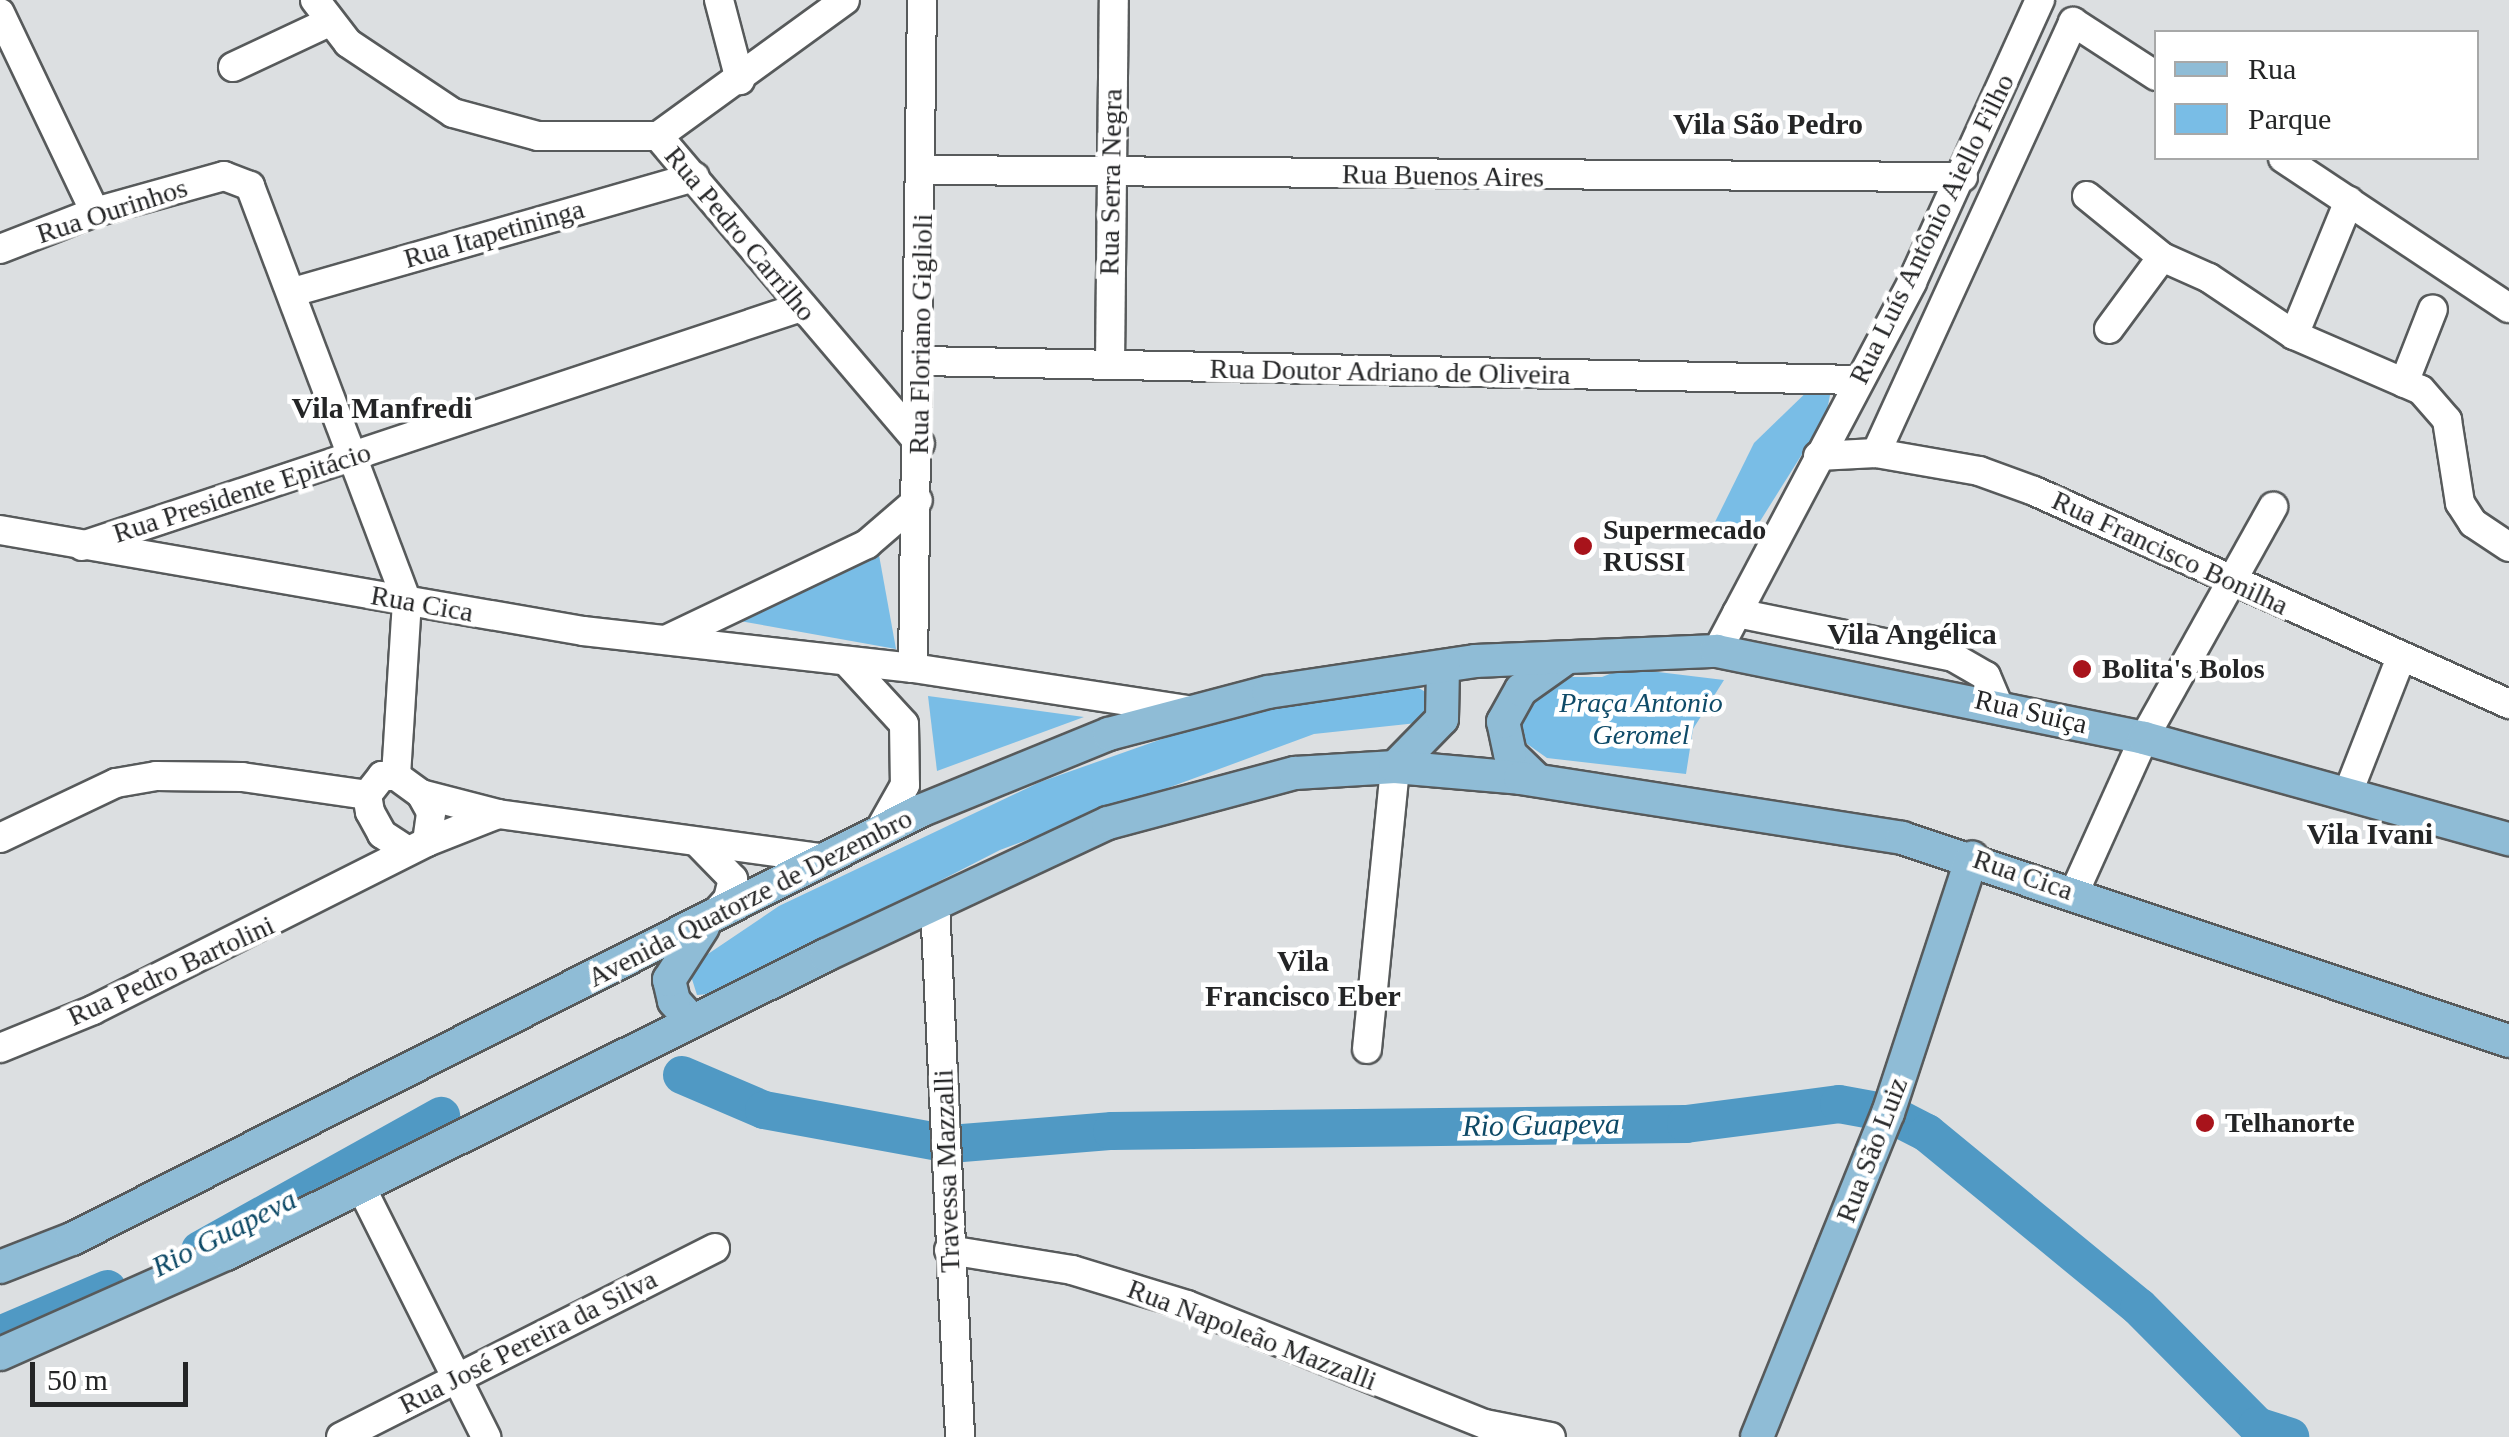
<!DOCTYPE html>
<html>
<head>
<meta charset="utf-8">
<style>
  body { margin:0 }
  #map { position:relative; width:2509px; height:1437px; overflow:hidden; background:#dcdfe1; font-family:Georgia,serif }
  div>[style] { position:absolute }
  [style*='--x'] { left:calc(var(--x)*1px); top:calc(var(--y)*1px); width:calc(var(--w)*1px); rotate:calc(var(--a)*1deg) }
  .green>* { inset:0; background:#79bde6 }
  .river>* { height:38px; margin:-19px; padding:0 19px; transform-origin:19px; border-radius:19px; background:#5099c4 }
  .roads { filter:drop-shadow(2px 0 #575a5b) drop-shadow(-2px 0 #575a5b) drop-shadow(0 2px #575a5b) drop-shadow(0 -2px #575a5b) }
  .minor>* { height:28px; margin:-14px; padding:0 14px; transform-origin:14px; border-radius:14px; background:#fff }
  .major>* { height:32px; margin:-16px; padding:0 16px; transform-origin:16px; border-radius:16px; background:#8fbcd6 }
  .dots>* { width:28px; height:28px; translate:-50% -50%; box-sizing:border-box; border:5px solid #fff; border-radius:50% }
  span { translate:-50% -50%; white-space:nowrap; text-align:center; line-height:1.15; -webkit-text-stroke:9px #fff; paint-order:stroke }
  .street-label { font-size:28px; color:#242526 }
  .poi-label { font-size:28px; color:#242526; font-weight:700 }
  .left { translate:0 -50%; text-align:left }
  .park-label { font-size:28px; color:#0f4b68; font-style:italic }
  .neighbourhood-label { font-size:30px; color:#242526; font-weight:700 }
  .water-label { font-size:30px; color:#0d4966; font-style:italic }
  .legend { position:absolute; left:2154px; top:30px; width:325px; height:130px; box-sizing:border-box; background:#fff; border:2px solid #a7a8a8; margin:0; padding:12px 18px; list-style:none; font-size:30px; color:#242526 }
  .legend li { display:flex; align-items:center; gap:20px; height:50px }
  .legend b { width:50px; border:2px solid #a7a8a8 }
  .scale { position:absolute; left:30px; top:1362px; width:158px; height:45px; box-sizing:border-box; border:5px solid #242526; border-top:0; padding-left:12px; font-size:30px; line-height:35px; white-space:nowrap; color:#242526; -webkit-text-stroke:8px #fff; paint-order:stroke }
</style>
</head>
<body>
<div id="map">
  <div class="green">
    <i style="clip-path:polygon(1816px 383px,1830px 395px,1826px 416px,1747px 542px,1714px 524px,1754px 443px)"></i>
    <i style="clip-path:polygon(879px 555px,896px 649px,734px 620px)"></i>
    <i style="clip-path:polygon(1625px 668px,1724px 680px,1693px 729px,1686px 774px,1547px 758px,1516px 736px,1523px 709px,1547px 688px,1567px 677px,1602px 677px)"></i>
    <i style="clip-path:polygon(1409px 682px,1427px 693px,1431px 711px,1417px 723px,1314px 734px,1000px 850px,721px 993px,697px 995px,691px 976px,705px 956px,779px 906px,1040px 782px,1230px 715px)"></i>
    <i style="clip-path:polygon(928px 696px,1084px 717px,937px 771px)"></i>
  </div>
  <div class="river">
    <i style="--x:682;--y:1075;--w:89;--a:23.1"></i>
    <i style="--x:764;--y:1110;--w:189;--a:10.4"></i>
    <i style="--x:950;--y:1144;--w:163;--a:-4.6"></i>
    <i style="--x:1112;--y:1131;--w:574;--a:-0.7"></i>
    <i style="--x:1686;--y:1124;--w:154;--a:-7.4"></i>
    <i style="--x:1839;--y:1104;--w:50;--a:10.4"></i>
    <i style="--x:1888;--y:1113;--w:44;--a:27.1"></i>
    <i style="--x:1927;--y:1133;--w:274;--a:39.4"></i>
    <i style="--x:2139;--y:1307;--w:168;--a:45.2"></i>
    <i style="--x:2257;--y:1426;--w:35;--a:18"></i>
    <i style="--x:200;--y:1250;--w:276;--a:-29.1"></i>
    <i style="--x:0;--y:1335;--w:117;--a:-23.1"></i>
  </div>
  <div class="roads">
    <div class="minor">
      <i style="--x:315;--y:0;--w:54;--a:52.5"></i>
      <i style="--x:348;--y:43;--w:126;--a:33.7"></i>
      <i style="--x:453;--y:113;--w:88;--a:15.1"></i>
      <i style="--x:538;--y:136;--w:120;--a:0"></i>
      <i style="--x:658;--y:136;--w:404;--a:49.6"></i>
      <i style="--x:719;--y:0;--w:83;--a:75.3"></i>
      <i style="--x:0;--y:13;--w:221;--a:64.5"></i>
      <i style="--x:233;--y:67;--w:106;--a:-25.1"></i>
      <i style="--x:658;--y:136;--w:231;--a:-36"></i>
      <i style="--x:2283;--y:158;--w:271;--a:33.6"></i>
      <i style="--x:922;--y:170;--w:1041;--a:0.39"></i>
      <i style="--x:2087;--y:196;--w:97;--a:39.1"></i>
      <i style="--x:0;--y:249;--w:102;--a:-21.3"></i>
      <i style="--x:95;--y:212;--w:134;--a:-15.6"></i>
      <i style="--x:224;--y:176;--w:28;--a:21"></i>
      <i style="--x:250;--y:186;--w:444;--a:69.3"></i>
      <i style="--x:407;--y:601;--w:175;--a:93.6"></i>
      <i style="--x:293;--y:292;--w:418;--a:-16"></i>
      <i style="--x:2109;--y:329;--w:89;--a:-53.6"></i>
      <i style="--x:2162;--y:257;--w:51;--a:24.1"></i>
      <i style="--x:2209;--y:278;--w:102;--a:33.8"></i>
      <i style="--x:2294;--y:335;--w:138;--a:23.4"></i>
      <i style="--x:2421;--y:390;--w:40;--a:49"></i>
      <i style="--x:2447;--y:420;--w:84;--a:81.1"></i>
      <i style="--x:2460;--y:503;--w:24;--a:57"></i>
      <i style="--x:2473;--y:523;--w:43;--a:33.7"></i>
      <i style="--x:2294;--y:335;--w:145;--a:-67.7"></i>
      <i style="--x:921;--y:361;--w:938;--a:1.16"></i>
      <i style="--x:1110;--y:364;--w:364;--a:-89.4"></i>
      <i style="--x:2404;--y:383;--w:79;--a:-68.6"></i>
      <i style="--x:1876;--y:453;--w:474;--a:-65.4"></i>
      <i style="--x:2073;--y:22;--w:99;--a:33"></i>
      <i style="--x:1818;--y:456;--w:58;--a:-3"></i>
      <i style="--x:1876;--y:453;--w:105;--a:9.9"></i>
      <i style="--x:1979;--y:471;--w:59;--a:20"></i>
      <i style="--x:2034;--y:491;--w:521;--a:24.15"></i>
      <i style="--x:0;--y:530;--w:592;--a:9.83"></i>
      <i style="--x:583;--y:631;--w:332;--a:6.4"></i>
      <i style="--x:913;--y:668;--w:278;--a:8.7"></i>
      <i style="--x:82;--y:546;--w:758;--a:-18.39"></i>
      <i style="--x:1737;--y:613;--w:220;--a:11.5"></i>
      <i style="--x:1953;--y:657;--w:38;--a:30"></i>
      <i style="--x:1986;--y:676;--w:30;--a:67"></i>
      <i style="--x:668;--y:639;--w:221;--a:-25.5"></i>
      <i style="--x:867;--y:544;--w:67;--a:-40.8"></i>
      <i style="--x:1717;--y:651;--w:417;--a:-62.1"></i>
      <i style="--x:1912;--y:282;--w:310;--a:-65.6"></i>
      <i style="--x:847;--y:662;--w:84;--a:47.4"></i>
      <i style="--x:904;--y:724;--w:61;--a:89.1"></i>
      <i style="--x:905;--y:785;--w:53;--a:119.5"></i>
      <i style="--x:913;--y:668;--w:668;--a:-89.23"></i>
      <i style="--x:2349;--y:790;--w:143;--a:-68.6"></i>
      <i style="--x:421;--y:794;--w:80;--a:14.6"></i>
      <i style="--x:498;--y:814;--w:333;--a:7.8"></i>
      <i style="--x:0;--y:838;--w:128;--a:-25.4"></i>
      <i style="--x:116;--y:783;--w:41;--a:-9.9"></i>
      <i style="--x:156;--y:776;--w:86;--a:0.7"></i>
      <i style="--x:242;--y:777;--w:126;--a:8.2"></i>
      <i style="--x:427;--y:842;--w:76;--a:-21.5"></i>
      <i style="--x:698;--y:843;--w:50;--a:45.8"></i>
      <i style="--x:733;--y:879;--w:21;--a:104"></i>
      <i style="--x:728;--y:899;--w:25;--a:132"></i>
      <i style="--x:2074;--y:893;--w:170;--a:-65.7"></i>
      <i style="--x:2144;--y:738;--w:265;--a:-60.8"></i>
      <i style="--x:935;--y:904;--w:534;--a:87.31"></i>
      <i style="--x:0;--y:1048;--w:100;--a:-22.2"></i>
      <i style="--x:93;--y:1010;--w:374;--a:-26.7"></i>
      <i style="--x:427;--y:842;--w:30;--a:-82"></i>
      <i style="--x:431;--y:812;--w:21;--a:-119"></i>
      <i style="--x:421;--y:794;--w:31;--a:-144"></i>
      <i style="--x:396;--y:776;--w:14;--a:180"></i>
      <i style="--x:382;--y:776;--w:24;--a:128"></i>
      <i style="--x:367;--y:795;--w:17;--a:80"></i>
      <i style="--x:370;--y:812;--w:25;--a:61"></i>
      <i style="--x:382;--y:834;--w:31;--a:33"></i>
      <i style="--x:1367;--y:1049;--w:283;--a:-84.3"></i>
      <i style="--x:361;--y:1187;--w:280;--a:63.4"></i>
      <i style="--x:949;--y:1250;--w:125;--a:9.2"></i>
      <i style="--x:1072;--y:1270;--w:120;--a:16.9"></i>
      <i style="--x:1187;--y:1305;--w:321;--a:21.8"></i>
      <i style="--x:1485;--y:1424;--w:67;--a:11.1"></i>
      <i style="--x:341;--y:1437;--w:419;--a:-26.8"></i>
    </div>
    <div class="major">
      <i style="--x:1395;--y:767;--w:67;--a:-45.6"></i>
      <i style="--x:1442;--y:719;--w:52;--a:-88.9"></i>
      <i style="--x:1537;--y:780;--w:37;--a:-136"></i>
      <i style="--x:1510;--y:754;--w:33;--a:-102"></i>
      <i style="--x:1503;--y:722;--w:37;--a:-61"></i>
      <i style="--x:1521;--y:690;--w:55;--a:-35.4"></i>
      <i style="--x:692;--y:1021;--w:27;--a:-132"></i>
      <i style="--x:674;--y:1001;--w:22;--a:-103"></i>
      <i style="--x:669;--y:980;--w:63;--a:-57.3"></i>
      <i style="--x:0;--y:1267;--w:77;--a:-21.3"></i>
      <i style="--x:72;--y:1239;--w:950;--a:-26.78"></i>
      <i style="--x:920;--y:811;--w:204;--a:-22.2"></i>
      <i style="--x:1109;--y:734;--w:164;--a:-14.8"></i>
      <i style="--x:1268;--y:692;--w:209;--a:-8.5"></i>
      <i style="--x:1475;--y:661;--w:242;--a:-2.4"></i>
      <i style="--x:1717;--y:651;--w:436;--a:11.5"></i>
      <i style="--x:2144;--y:738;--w:379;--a:15.5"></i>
      <i style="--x:0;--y:1354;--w:247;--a:-23.9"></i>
      <i style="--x:226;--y:1254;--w:670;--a:-26.49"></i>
      <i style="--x:826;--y:955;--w:311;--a:-25.1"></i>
      <i style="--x:1108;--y:823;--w:194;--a:-15"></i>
      <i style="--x:1295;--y:773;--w:100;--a:-3.4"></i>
      <i style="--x:1395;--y:767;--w:125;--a:5"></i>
      <i style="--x:1520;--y:778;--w:387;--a:8.9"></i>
      <i style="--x:1902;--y:838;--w:640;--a:18.49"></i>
      <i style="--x:1757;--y:1437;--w:349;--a:-68"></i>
      <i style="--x:1888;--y:1113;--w:269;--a:-71.8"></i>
    </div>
  </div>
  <div class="dots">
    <i style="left:1583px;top:546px;background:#a8131b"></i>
    <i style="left:2082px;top:669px;background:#a8131b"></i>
    <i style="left:2205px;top:1123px;background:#a8131b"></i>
  </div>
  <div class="street-label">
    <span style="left:1443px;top:176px;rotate:1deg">Rua Buenos Aires</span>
    <span style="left:1111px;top:182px;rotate:-89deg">Rua Serra Negra</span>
    <span style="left:112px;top:211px;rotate:-18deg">Rua Ourinhos</span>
    <span style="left:1932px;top:229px;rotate:-64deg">Rua Luís Antônio Aiello Filho</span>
    <span style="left:494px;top:234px;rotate:-16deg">Rua Itapetininga</span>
    <span style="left:740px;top:234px;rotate:50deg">Rua Pedro Carrilho</span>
    <span style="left:921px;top:334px;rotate:-89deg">Rua Floriano Giglioli</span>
    <span style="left:1390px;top:372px;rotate:1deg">Rua Doutor Adriano de Oliveira</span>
    <span style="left:242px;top:493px;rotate:-18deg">Rua Presidente Epitácio</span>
    <span style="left:2170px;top:553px;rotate:25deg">Rua Francisco Bonilha</span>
    <span style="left:422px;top:604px;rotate:10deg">Rua Cica</span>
    <span style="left:2031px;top:712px;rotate:13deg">Rua Suiça</span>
    <span style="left:2023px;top:875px;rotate:19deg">Rua Cica</span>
    <span style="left:750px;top:898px;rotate:-27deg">Avenida Quatorze de Dezembro</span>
    <span style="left:171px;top:971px;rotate:-25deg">Rua Pedro Bartolini</span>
    <span style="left:1872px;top:1150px;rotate:-69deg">Rua São Luiz</span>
    <span style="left:947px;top:1171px;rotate:-92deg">Travessa Mazzalli</span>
    <span style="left:1252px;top:1335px;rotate:21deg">Rua Napoleão Mazzalli</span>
    <span style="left:528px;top:1342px;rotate:-27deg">Rua José Pereira da Silva</span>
  </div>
  <div class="poi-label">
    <span class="left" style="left:1603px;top:546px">Supermecado<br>RUSSI</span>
    <span class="left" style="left:2102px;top:669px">Bolita's Bolos</span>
    <span class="left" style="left:2225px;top:1123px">Telhanorte</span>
  </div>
  <div class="park-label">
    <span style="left:1641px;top:719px">Praça Antonio<br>Geromel</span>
  </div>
  <div class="neighbourhood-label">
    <span style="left:1768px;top:124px">Vila São Pedro</span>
    <span style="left:382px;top:408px">Vila Manfredi</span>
    <span style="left:1912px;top:634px">Vila Angélica</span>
    <span style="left:2370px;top:834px">Vila Ivani</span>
    <span style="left:1303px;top:978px">Vila<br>Francisco Eber</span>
  </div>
  <div class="water-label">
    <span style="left:1541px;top:1125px;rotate:-1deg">Rio Guapeva</span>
    <span style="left:224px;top:1233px;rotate:-27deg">Rio Guapeva</span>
  </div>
  <ul class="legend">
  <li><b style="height:12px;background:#8fbcd6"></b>Rua</li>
  <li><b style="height:28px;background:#79bde6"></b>Parque</li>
  </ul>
  <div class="scale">50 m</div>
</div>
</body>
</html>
